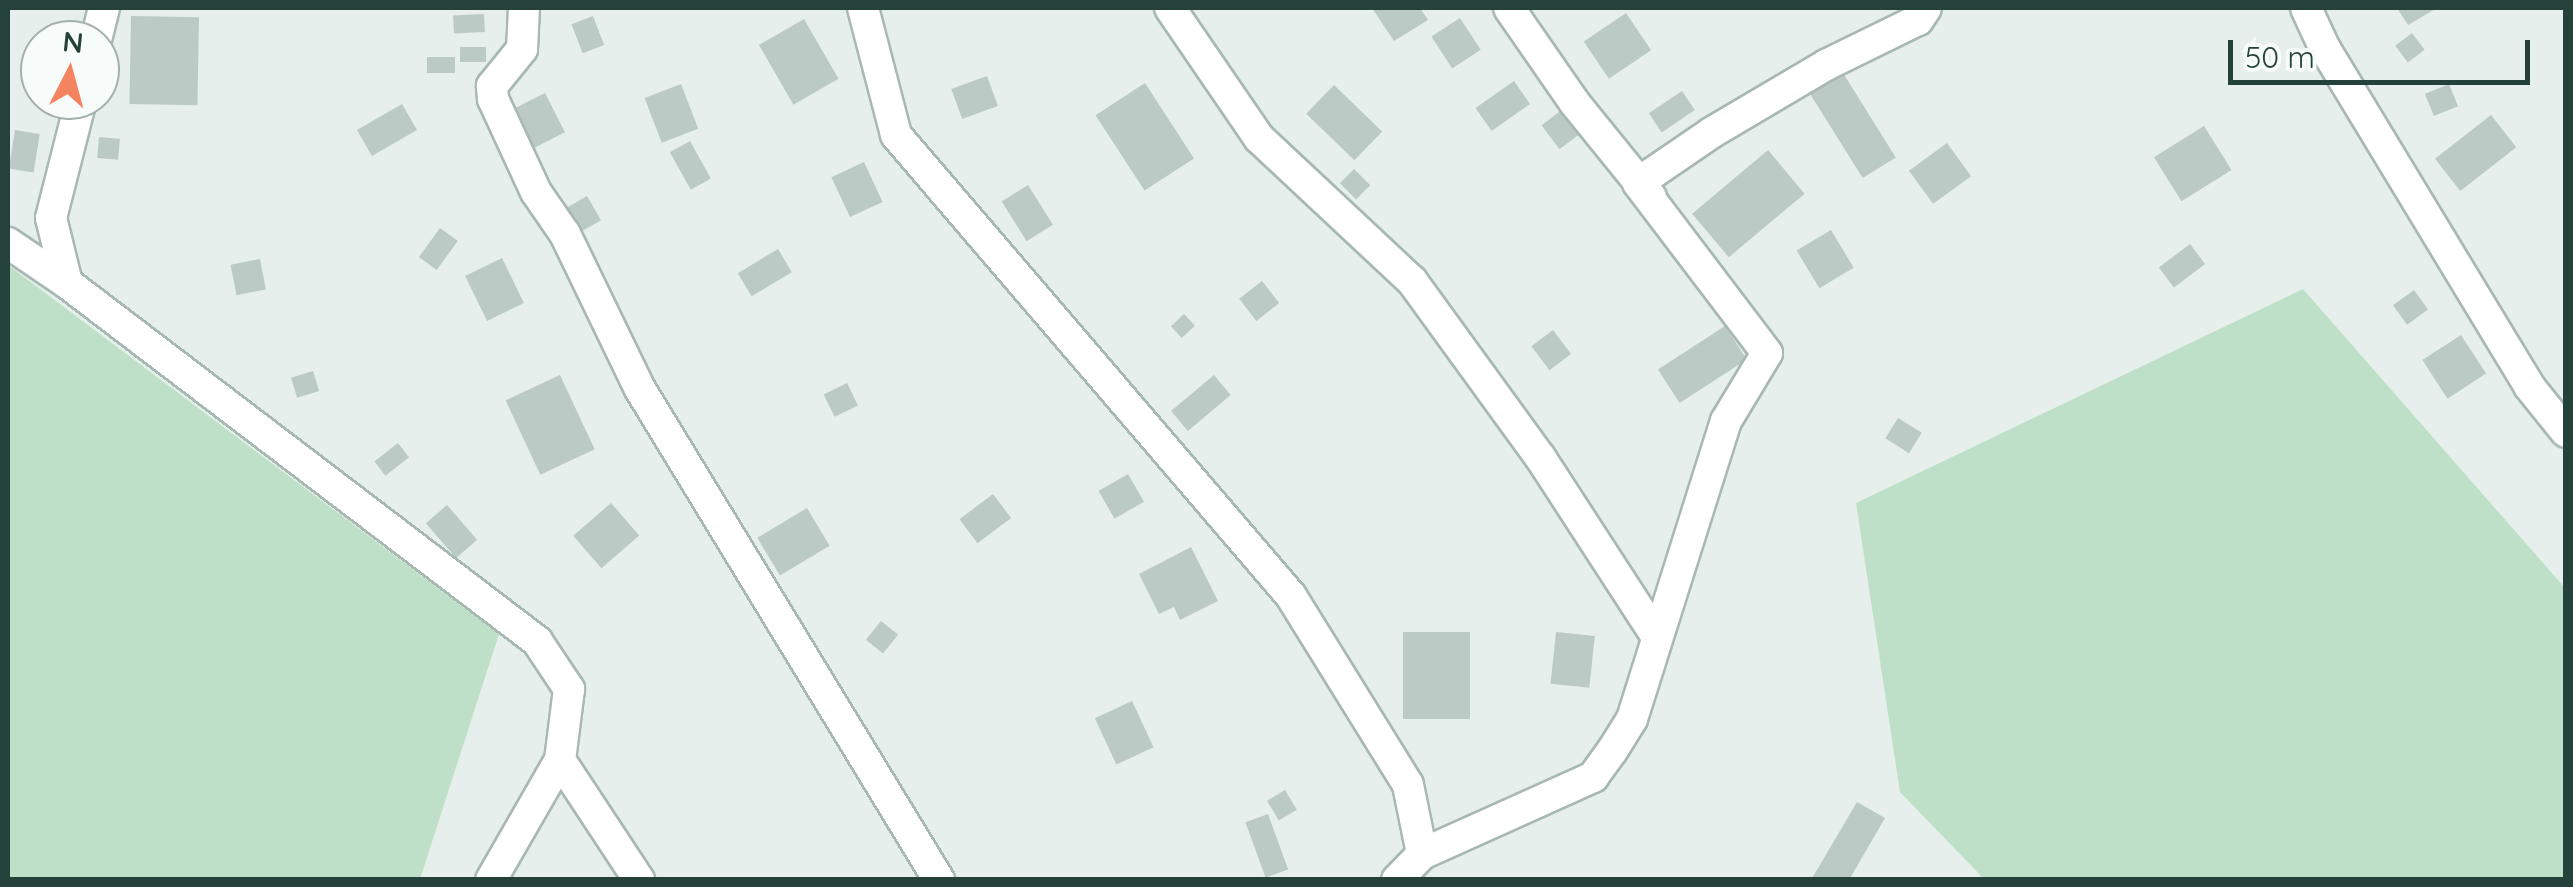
<!DOCTYPE html>
<html>
<head>
<meta charset="utf-8">
<style>
  body { margin:0 }
  #map { position:relative; width:2573px; height:887px; overflow:hidden; background:#e6efeb; font-family:Quicksand,sans-serif }
  div>[style] { position:absolute }
  [style*='--x'] { left:calc(var(--x)*1px); top:calc(var(--y)*1px); width:calc(var(--w)*1px); rotate:calc(var(--a)*1deg) }
  .green>* { inset:0; background:#bfe0c8 }
  .building>* { inset:0; background:#bbcac4; transform-origin:0 0 }
  .roads { filter:drop-shadow(2px 0 #a8b8b2) drop-shadow(-2px 0 #a8b8b2) drop-shadow(0 2px #a8b8b2) drop-shadow(0 -2px #a8b8b2) }
  .minor>* { height:30px; margin:-15px; padding:0 15px; transform-origin:15px; border-radius:15px; background:#fff }
  span { translate:-50% -50%; white-space:nowrap; text-align:center; line-height:1.15; -webkit-text-stroke:9px #f7fbf9; paint-order:stroke }
  .frame { position:absolute; inset:0; border:10px solid #24423a; pointer-events:none }
  .north { position:absolute; left:20px; top:20px; width:100px; height:100px; box-sizing:border-box; background:#f7fbf9; border:2px solid #a3b1ad; border-radius:50%; rotate:6deg; font-size:28px; font-weight:700; line-height:40px; text-align:center; color:#24423a }
  .north::after { content:''; display:block; margin:auto; width:35px; height:45px; background:#f4845f; clip-path:polygon(50% 0,100% 100%,50% 72%,0 100%) }
  .scale { position:absolute; left:2228px; top:40px; width:302px; height:45px; box-sizing:border-box; border:5px solid #24423a; border-top:0; padding-left:12px; font-size:30px; line-height:35px; white-space:nowrap; color:#24423a; -webkit-text-stroke:8px #f7fbf9; paint-order:stroke }
</style>
</head>
<body>
<div id="map">
  <div class="green">
    <i style="clip-path:polygon(8px 265px,499px 634px,420px 879px,8px 879px)"></i>
    <i style="clip-path:polygon(2303px 289px,2565px 588px,2565px 879px,1984px 879px,1900px 792px,1856px 503px)"></i>
  </div>
  <div class="building">
    <i style="clip-path:polygon(1372px 8px,1420px 8px,1428px 20px,1394px 41px)"></i>
    <i style="clip-path:polygon(2397px 8px,2437px 8px,2408px 25px)"></i>
    <i style="left:1626px;top:13px;width:45px;height:51px;rotate:56deg"></i>
    <i style="left:484px;top:14px;width:18px;height:31px;rotate:87deg"></i>
    <i style="left:131px;top:16px;width:68px;height:88px;rotate:1deg"></i>
    <i style="left:593px;top:16px;width:31px;height:23px;rotate:69deg"></i>
    <i style="left:1460px;top:18px;width:38px;height:34px;rotate:57deg"></i>
    <i style="left:804px;top:19px;width:69px;height:52px;rotate:60deg"></i>
    <i style="left:2412px;top:33px;width:21px;height:21px;rotate:53deg"></i>
    <i style="left:460px;top:47px;width:26px;height:15px"></i>
    <i style="left:427px;top:57px;width:28px;height:16px"></i>
    <i style="left:1838px;top:65px;width:109px;height:39px;rotate:58deg"></i>
    <i style="left:987px;top:76px;width:32px;height:38px;rotate:70deg"></i>
    <i style="left:1514px;top:81px;width:28px;height:47px;rotate:55deg"></i>
    <i style="left:1145px;top:83px;width:90px;height:59px;rotate:57deg"></i>
    <i style="left:681px;top:84px;width:48px;height:39px;rotate:69deg"></i>
    <i style="left:2449px;top:84px;width:24px;height:26px;rotate:68deg"></i>
    <i style="left:1334px;top:85px;width:67px;height:40px;rotate:44deg"></i>
    <i style="left:1682px;top:91px;width:23px;height:40px;rotate:56deg"></i>
    <i style="left:545px;top:93px;width:44px;height:44px;rotate:63deg"></i>
    <i style="left:1571px;top:103px;width:30px;height:37px;rotate:53deg"></i>
    <i style="left:402px;top:104px;width:30px;height:52px;rotate:60deg"></i>
    <i style="left:2491px;top:115px;width:41px;height:71px;rotate:52deg"></i>
    <i style="left:2204px;top:126px;width:52px;height:59px;rotate:58deg"></i>
    <i style="left:15px;top:130px;width:25px;height:39px;rotate:9deg"></i>
    <i style="left:99px;top:137px;width:21px;height:21px;rotate:5deg"></i>
    <i style="left:690px;top:141px;width:43px;height:23px;rotate:61deg"></i>
    <i style="left:1947px;top:143px;width:41px;height:47px;rotate:54deg"></i>
    <i style="left:1768px;top:150px;width:57px;height:99px;rotate:50deg"></i>
    <i style="left:864px;top:162px;width:44px;height:36px;rotate:65deg"></i>
    <i style="left:1354px;top:169px;width:23px;height:20px;rotate:45deg"></i>
    <i style="left:1028px;top:185px;width:47px;height:31px;rotate:58deg"></i>
    <i style="left:587px;top:196px;width:28px;height:26px;rotate:60deg"></i>
    <i style="left:440px;top:228px;width:22px;height:36px;rotate:36deg"></i>
    <i style="left:1831px;top:230px;width:44px;height:40px;rotate:59deg"></i>
    <i style="left:2190px;top:244px;width:25px;height:39px;rotate:53deg"></i>
    <i style="left:778px;top:249px;width:27px;height:47px;rotate:59deg"></i>
    <i style="left:502px;top:258px;width:50px;height:41px;rotate:64deg"></i>
    <i style="left:260px;top:259px;width:31px;height:30px;rotate:79deg"></i>
    <i style="left:1262px;top:281px;width:28px;height:29px;rotate:52deg"></i>
    <i style="left:2414px;top:290px;width:24px;height:26px;rotate:54deg"></i>
    <i style="left:1184px;top:314px;width:16px;height:18px;rotate:47deg"></i>
    <i style="left:1725px;top:326px;width:40px;height:80px;rotate:57deg"></i>
    <i style="left:1553px;top:330px;width:30px;height:27px;rotate:53deg"></i>
    <i style="left:2461px;top:335px;width:46px;height:46px;rotate:57deg"></i>
    <i style="left:313px;top:371px;width:21px;height:23px;rotate:73deg"></i>
    <i style="left:560px;top:375px;width:82px;height:60px;rotate:65deg"></i>
    <i style="left:1214px;top:375px;width:26px;height:56px;rotate:50deg"></i>
    <i style="left:847px;top:383px;width:25px;height:26px;rotate:64deg"></i>
    <i style="left:1898px;top:418px;width:28px;height:24px;rotate:32deg"></i>
    <i style="left:398px;top:443px;width:18px;height:30px;rotate:52deg"></i>
    <i style="left:1128px;top:474px;width:32px;height:34px;rotate:60deg"></i>
    <i style="left:993px;top:494px;width:30px;height:42px;rotate:53deg"></i>
    <i style="left:611px;top:503px;width:43px;height:50px;rotate:49deg"></i>
    <i style="left:447px;top:505px;width:46px;height:28px;rotate:49deg"></i>
    <i style="left:807px;top:508px;width:44px;height:58px;rotate:59deg"></i>
    <i style="clip-path:polygon(1191px 547px,1218px 601px,1180px 620px,1174px 607px,1159px 614px,1139px 574px)"></i>
    <i style="left:881px;top:621px;width:22px;height:24px;rotate:39deg"></i>
    <i style="left:1403px;top:632px;width:67px;height:87px"></i>
    <i style="left:1556px;top:632px;width:39px;height:52px;rotate:6deg"></i>
    <i style="left:1132px;top:701px;width:51px;height:41px;rotate:65deg"></i>
    <i style="left:1285px;top:790px;width:23px;height:21px;rotate:59deg"></i>
    <i style="clip-path:polygon(1857px 802px,1885px 818px,1849px 880px,1811px 880px)"></i>
    <i style="left:1268px;top:814px;width:59px;height:24px;rotate:70deg"></i>
  </div>
  <div class="roads">
    <div class="minor">
      <i style="--x:524;--y:8;--w:41;--a:92.8"></i>
      <i style="--x:522;--y:49;--w:48;--a:129"></i>
      <i style="--x:492;--y:86;--w:13;--a:86"></i>
      <i style="--x:493;--y:99;--w:102;--a:65.2"></i>
      <i style="--x:536;--y:192;--w:51;--a:55.4"></i>
      <i style="--x:565;--y:234;--w:172;--a:64.2"></i>
      <i style="--x:640;--y:389;--w:575;--a:58.66"></i>
      <i style="--x:863;--y:8;--w:131;--a:75.4"></i>
      <i style="--x:896;--y:135;--w:607;--a:49.41"></i>
      <i style="--x:1291;--y:596;--w:222;--a:58.2"></i>
      <i style="--x:1408;--y:785;--w:70;--a:78.5"></i>
      <i style="--x:1170;--y:8;--w:158;--a:55.6"></i>
      <i style="--x:1259;--y:138;--w:209;--a:43.1"></i>
      <i style="--x:1412;--y:281;--w:218;--a:54"></i>
      <i style="--x:1540;--y:457;--w:215;--a:57"></i>
      <i style="--x:1509;--y:8;--w:114;--a:55.3"></i>
      <i style="--x:1574;--y:102;--w:122;--a:51"></i>
      <i style="--x:2306;--y:8;--w:43;--a:65.2"></i>
      <i style="--x:2324;--y:47;--w:396;--a:58.8"></i>
      <i style="--x:2529;--y:386;--w:59;--a:51.2"></i>
      <i style="--x:96;--y:40;--w:33;--a:-76"></i>
      <i style="--x:8;--y:243;--w:71;--a:34.1"></i>
      <i style="--x:67;--y:283;--w:591;--a:37.3"></i>
      <i style="--x:537;--y:641;--w:58;--a:56.3"></i>
      <i style="--x:569;--y:689;--w:72;--a:97.2"></i>
      <i style="--x:560;--y:760;--w:138;--a:119.9"></i>
      <i style="--x:67;--y:283;--w:67;--a:-103.8"></i>
      <i style="--x:51;--y:218;--w:122;--a:-75.7"></i>
      <i style="--x:560;--y:760;--w:144;--a:56.6"></i>
      <i style="--x:1397;--y:880;--w:36;--a:-46"></i>
      <i style="--x:1422;--y:854;--w:188;--a:-24.2"></i>
      <i style="--x:1593;--y:777;--w:32;--a:-54"></i>
      <i style="--x:1612;--y:751;--w:38;--a:-58"></i>
      <i style="--x:1632;--y:719;--w:312;--a:-72.5"></i>
      <i style="--x:1726;--y:421;--w:79;--a:-58.9"></i>
      <i style="--x:1767;--y:353;--w:213;--a:-127.2"></i>
      <i style="--x:1638;--y:183;--w:88;--a:-34.4"></i>
      <i style="--x:1711;--y:133;--w:134;--a:-30.6"></i>
      <i style="--x:1826;--y:65;--w:102;--a:-26.1"></i>
      <i style="--x:1918;--y:20;--w:14;--a:-56"></i>
    </div>
  </div>
  <div class="frame"></div>
  <div class="north">N</div>
  <div class="scale">50 m</div>
</div>
</body>
</html>
